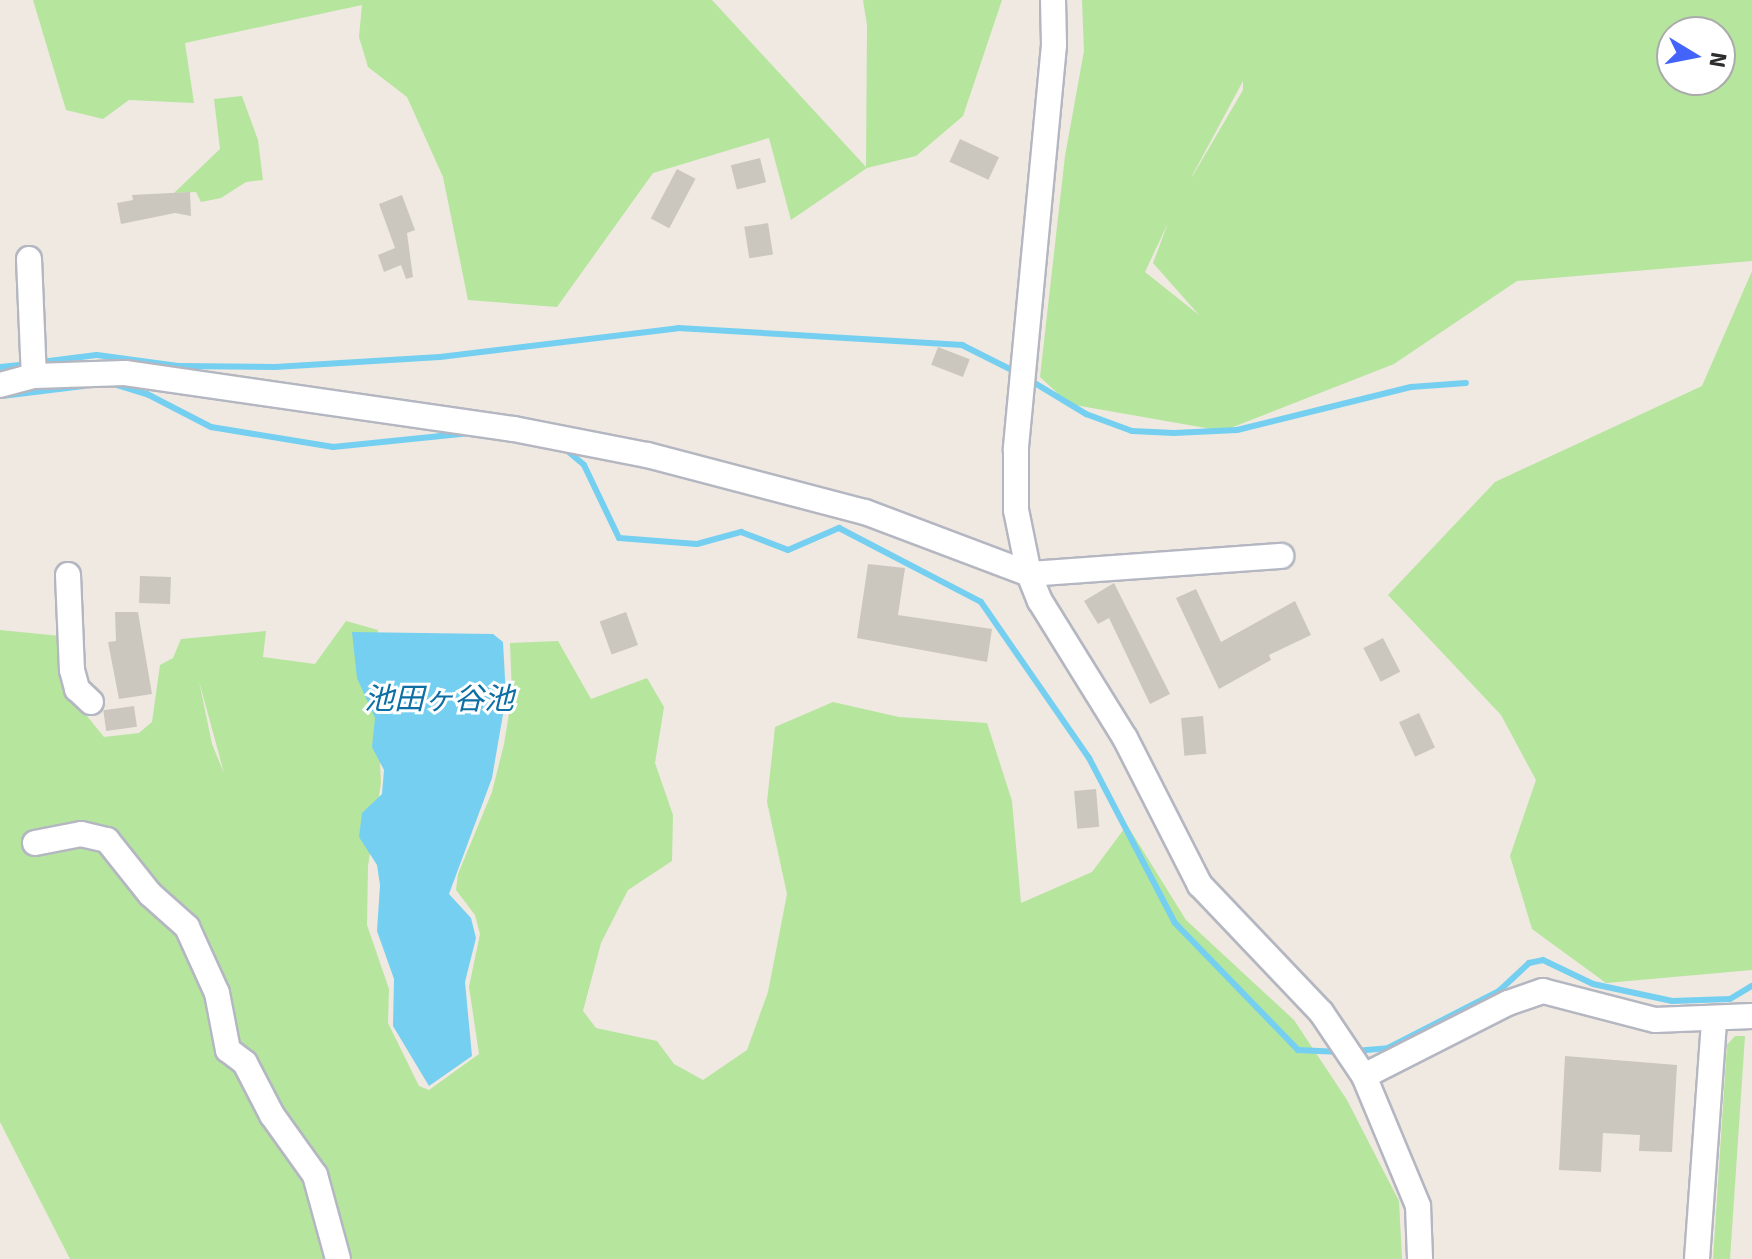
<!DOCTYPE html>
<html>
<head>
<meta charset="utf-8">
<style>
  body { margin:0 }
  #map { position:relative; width:1752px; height:1259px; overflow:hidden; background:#efe9e1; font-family:Signika,"Noto Sans JP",sans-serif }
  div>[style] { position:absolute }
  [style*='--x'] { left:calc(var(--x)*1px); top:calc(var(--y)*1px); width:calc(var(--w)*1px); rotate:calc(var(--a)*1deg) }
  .green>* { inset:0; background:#b6e59e }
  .water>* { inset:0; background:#75cff0 }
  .stream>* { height:6px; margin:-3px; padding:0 3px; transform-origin:3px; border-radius:3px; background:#75cff0 }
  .building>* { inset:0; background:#cbc7bf; transform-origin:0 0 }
  .roads { filter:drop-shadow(2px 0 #b4b7c1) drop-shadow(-2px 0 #b4b7c1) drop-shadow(0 2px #b4b7c1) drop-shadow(0 -2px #b4b7c1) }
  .minor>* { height:24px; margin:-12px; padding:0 12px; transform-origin:12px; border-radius:12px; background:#fff }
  span { translate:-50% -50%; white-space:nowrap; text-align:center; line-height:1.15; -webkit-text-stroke:6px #fff; paint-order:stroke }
  .water-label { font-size:30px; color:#0d6fa3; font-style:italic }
  .north { position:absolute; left:1656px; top:16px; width:80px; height:80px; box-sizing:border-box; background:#fff; border:2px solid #ababab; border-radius:50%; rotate:100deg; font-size:22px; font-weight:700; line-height:32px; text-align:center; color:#2e2e2e }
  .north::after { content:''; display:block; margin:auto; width:28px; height:36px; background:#4264fb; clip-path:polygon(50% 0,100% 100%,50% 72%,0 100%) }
</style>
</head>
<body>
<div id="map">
  <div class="green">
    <i style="clip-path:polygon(33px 0,712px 0,866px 167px,867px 25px,863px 0,1002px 0,963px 116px,916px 156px,867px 168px,791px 220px,769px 138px,653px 173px,557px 307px,468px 300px,443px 177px,407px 97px,368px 67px,359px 37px,362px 5px,185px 43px,194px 103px,129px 100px,103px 119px,66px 110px)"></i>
    <i style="clip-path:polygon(evenodd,1082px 0,1752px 0,1752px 261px,1517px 281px,1394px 364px,1223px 431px,1069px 404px,1040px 377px,1065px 156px,1084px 51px,1082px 0,1672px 32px,1720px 32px,1720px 80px,1672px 80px,1672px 32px,1082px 0,1243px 81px,1243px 90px,1192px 177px,1192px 176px,1243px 81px,1082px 0,1168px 223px,1153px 263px,1199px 315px,1145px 272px,1168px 223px)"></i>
    <i style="clip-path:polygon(242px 96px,258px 140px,263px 180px,246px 182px,221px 198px,201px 202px,196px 192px,174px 193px,220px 149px,214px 99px)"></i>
    <i style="clip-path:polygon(1752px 271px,1752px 970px,1606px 983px,1532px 929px,1510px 856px,1536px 780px,1501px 715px,1388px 595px,1495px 482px,1702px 386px)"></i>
    <i style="clip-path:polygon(evenodd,346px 621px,378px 630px,367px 683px,378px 718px,381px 783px,368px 866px,367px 925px,389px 989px,388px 1023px,419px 1086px,429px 1090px,479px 1054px,469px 987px,480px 934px,475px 915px,456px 890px,458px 874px,492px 792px,504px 744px,512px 695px,510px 643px,558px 641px,591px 699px,647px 678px,664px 707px,655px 763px,673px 815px,672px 861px,628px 890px,601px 943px,583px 1011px,596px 1028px,657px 1041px,674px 1064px,703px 1080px,747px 1050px,768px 992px,787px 894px,767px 802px,775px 727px,833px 702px,899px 717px,987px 723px,1012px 801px,1021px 903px,1092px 872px,1127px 825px,1186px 920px,1294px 1020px,1347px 1100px,1399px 1201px,1402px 1259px,70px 1259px,0 1122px,0 630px,60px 636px,65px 689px,104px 737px,139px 733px,152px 722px,160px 665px,173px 658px,181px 639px,266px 631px,263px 657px,315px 664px,346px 621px,199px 681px,224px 773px,212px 744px,199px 681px)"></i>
    <i style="clip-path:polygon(1735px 1036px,1745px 1036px,1730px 1259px,1713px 1259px,1727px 1045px)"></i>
  </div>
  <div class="water">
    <i style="clip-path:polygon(352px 632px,493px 634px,503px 642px,506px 697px,492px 778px,449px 894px,471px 918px,476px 938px,465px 982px,472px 1056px,429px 1086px,393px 1026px,394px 979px,377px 931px,380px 885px,377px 865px,359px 837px,362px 813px,382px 794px,384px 770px,372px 747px,375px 718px,357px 678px)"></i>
  </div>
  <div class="stream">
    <i style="--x:41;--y:362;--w:56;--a:-7.1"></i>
    <i style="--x:97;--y:355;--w:82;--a:7.7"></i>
    <i style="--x:178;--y:366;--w:97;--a:0.6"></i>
    <i style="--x:275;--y:367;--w:165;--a:-3.5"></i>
    <i style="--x:440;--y:357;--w:240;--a:-6.9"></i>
    <i style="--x:678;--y:328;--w:285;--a:3.4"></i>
    <i style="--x:962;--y:345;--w:63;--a:26.6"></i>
    <i style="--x:0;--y:367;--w:30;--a:-6"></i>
    <i style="--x:1028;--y:379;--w:68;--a:31.1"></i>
    <i style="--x:1086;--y:414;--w:49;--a:20.3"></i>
    <i style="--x:1132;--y:431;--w:42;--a:2.7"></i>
    <i style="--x:1174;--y:433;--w:63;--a:-2.7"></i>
    <i style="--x:1237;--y:430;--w:179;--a:-13.9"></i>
    <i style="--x:1411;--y:387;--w:55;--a:-4.2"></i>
    <i style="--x:110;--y:383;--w:39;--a:17"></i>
    <i style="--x:147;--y:394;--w:72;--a:27.3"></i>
    <i style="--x:211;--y:427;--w:124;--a:9.3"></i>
    <i style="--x:333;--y:447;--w:138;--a:-5.8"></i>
    <i style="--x:2;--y:396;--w:82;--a:-7"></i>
    <i style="--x:564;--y:448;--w:26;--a:40"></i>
    <i style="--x:584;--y:465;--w:81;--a:64.4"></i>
    <i style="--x:619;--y:538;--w:78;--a:4.4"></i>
    <i style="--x:697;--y:544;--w:46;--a:-15.3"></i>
    <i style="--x:741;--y:532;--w:50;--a:21"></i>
    <i style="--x:788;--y:550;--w:56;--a:-23.3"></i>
    <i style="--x:839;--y:528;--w:160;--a:27.5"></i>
    <i style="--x:981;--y:602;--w:190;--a:55.3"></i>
    <i style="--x:1089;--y:758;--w:186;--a:62.5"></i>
    <i style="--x:1175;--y:923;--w:177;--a:45.9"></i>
    <i style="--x:1298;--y:1050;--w:42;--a:2.7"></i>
    <i style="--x:1355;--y:1051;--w:33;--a:-5"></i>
    <i style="--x:1388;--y:1048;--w:125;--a:-27.2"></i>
    <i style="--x:1499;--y:991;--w:41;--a:-43"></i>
    <i style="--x:1529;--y:963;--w:14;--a:-12"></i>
    <i style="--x:1543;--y:960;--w:55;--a:25.6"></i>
    <i style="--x:1593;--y:984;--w:81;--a:12.1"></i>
    <i style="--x:1672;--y:1001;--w:58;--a:-2"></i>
    <i style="--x:1730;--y:999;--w:26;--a:-31"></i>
  </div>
  <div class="building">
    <i style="left:960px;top:139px;width:43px;height:25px;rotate:25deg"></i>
    <i style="left:760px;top:158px;width:25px;height:30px;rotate:76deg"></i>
    <i style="left:677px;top:169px;width:21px;height:56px;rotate:28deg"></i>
    <i style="clip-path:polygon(190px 192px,191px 216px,175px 213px,121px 224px,117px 203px,133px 200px,132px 195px)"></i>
    <i style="clip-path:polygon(402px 195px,415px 230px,407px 233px,413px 277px,406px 279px,401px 265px,384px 272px,378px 255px,395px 248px,379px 204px)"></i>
    <i style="left:768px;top:223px;width:32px;height:24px;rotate:81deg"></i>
    <i style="left:938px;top:347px;width:34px;height:19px;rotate:21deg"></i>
    <i style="clip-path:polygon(868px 564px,905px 568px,898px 615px,992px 629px,987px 662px,857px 638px)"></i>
    <i style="left:140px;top:576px;width:31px;height:27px;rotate:2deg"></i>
    <i style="clip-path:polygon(1114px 583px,1170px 694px,1150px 704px,1109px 618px,1098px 624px,1084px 601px)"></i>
    <i style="clip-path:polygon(1196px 589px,1221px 642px,1295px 601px,1311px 635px,1269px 655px,1271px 660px,1219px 689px,1176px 598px)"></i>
    <i style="clip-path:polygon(115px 612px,138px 612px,152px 694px,119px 699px,108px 642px,116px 641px)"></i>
    <i style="left:626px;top:612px;width:35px;height:28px;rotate:70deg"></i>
    <i style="left:1383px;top:638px;width:38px;height:22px;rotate:63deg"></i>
    <i style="left:134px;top:706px;width:21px;height:31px;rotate:82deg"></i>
    <i style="left:1419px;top:713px;width:38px;height:22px;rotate:65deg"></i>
    <i style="left:1203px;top:716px;width:38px;height:22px;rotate:85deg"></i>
    <i style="left:1096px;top:789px;width:38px;height:22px;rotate:85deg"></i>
    <i style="clip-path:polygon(1565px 1056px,1677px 1065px,1672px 1152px,1639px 1151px,1640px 1135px,1603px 1133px,1601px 1172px,1559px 1170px)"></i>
  </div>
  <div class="roads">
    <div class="minor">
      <i style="--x:1053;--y:0;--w:45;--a:88.7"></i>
      <i style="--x:1054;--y:45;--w:407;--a:95.4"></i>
      <i style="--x:1016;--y:450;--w:60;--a:90"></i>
      <i style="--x:1016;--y:510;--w:65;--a:78.5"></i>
      <i style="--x:1029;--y:574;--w:29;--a:68"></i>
      <i style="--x:1040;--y:601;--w:161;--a:58.2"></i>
      <i style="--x:1125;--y:738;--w:165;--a:63"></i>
      <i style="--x:1200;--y:885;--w:175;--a:46.4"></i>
      <i style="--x:1321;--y:1012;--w:77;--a:56.1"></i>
      <i style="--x:1364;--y:1076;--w:141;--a:67.4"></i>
      <i style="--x:1418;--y:1206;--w:53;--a:87.8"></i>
      <i style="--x:29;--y:259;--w:117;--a:87.6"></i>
      <i style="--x:0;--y:385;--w:35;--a:-15"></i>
      <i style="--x:34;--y:376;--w:91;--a:-1.9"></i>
      <i style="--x:125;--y:373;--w:393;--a:8.2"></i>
      <i style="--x:514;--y:429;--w:136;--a:11.1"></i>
      <i style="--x:647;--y:455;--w:225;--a:14.7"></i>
      <i style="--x:865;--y:512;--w:175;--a:20.7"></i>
      <i style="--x:1029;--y:574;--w:253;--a:-4.1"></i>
      <i style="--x:68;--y:575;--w:95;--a:87.6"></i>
      <i style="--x:72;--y:670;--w:20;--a:75"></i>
      <i style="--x:77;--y:689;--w:19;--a:43"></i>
      <i style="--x:35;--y:843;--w:47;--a:-11.1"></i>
      <i style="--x:81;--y:834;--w:27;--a:13"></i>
      <i style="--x:107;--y:840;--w:69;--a:51.5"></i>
      <i style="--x:150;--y:894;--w:50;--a:41.7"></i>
      <i style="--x:187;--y:927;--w:72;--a:65.6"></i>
      <i style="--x:217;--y:993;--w:58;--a:79.1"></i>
      <i style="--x:228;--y:1050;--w:21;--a:37"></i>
      <i style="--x:245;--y:1063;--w:59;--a:62.6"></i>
      <i style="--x:272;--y:1115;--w:74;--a:54.4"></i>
      <i style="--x:315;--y:1175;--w:87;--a:74.7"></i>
      <i style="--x:1364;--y:1076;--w:161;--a:-26.9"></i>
      <i style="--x:1508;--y:1003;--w:37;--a:-19"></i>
      <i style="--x:1543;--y:991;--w:116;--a:14.5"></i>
      <i style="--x:1655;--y:1020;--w:97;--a:-2.4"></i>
      <i style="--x:1697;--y:1259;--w:239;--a:-85.9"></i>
    </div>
  </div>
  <div class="water-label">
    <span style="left:439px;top:700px">池田ヶ谷池</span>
  </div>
  <div class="north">N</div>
</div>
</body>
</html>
